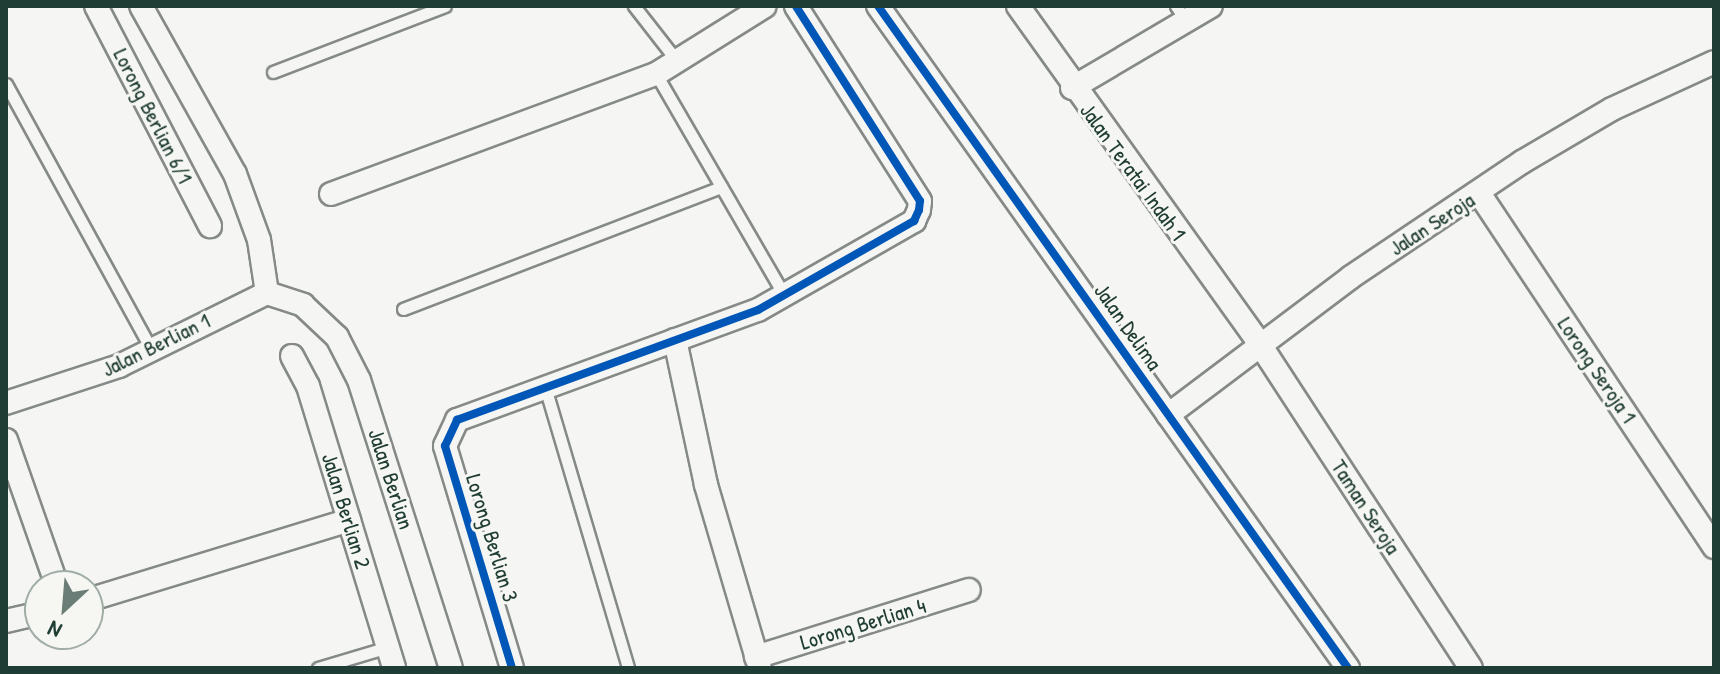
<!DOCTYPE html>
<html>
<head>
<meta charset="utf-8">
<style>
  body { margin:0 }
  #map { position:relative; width:1720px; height:674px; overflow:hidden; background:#f5f5f3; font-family:"Patrick Hand",sans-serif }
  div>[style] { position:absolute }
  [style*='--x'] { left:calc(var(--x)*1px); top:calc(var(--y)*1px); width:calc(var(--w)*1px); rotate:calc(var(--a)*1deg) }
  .roads { filter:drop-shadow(2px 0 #858a88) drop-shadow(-2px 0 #858a88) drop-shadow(0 2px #858a88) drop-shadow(0 -2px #858a88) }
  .lane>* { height:11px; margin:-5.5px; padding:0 5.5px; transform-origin:5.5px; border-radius:5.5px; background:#f5f5f3 }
  .street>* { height:22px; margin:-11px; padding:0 11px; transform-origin:11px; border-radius:11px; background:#f5f5f3 }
  .cycleway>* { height:8px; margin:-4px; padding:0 4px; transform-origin:4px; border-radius:4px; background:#0057b8 }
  span { translate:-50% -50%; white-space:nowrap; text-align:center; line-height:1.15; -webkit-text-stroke:6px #f6f6f2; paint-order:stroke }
  .street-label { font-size:22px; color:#1f3d34 }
  .frame { position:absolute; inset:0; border:8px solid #1f3d34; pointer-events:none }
  .north { position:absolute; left:24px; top:570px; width:80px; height:80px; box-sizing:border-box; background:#f6f6f2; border:2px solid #a0aca6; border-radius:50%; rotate:206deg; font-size:22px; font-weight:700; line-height:32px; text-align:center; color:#1f3d34 }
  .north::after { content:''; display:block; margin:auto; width:28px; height:36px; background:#6a7d77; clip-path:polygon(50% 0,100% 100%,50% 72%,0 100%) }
</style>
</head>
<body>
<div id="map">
  <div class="roads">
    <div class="lane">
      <i style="--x:634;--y:6;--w:70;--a:52"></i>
      <i style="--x:1176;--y:6;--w:18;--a:56"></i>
      <i style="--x:273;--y:72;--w:184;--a:-21"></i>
      <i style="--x:656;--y:74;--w:255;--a:59.9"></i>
      <i style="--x:6;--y:84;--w:302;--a:61.3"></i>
      <i style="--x:403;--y:309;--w:341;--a:-21"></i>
      <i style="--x:545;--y:387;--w:293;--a:73.5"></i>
      <i style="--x:318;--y:668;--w:73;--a:-16.7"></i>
    </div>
    <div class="street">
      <i style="--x:96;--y:6;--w:248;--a:62.6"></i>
      <i style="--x:141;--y:6;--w:193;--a:60.8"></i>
      <i style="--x:235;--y:174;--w:70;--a:70"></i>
      <i style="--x:259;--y:240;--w:54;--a:81.4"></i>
      <i style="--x:878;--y:6;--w:812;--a:54.63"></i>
      <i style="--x:1018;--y:6;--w:418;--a:54.4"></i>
      <i style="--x:1261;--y:346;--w:384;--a:56.9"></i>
      <i style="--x:1072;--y:88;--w:161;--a:-30.5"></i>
      <i style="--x:1479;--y:193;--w:425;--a:56.4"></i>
      <i style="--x:331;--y:194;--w:346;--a:-20.3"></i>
      <i style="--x:656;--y:74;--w:128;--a:-32"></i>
      <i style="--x:675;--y:340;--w:148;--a:77.9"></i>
      <i style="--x:706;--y:485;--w:191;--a:73.6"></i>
      <i style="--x:292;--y:356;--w:34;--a:62"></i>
      <i style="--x:308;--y:386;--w:295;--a:73"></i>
      <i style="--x:6;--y:403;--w:119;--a:-18.1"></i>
      <i style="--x:119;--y:366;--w:165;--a:-26.3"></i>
      <i style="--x:267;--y:293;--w:38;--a:18"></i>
      <i style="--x:303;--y:305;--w:47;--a:43.3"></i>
      <i style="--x:337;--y:337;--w:48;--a:62.9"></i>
      <i style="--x:359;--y:380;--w:302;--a:72.3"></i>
      <i style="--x:1168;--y:415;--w:229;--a:-37"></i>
      <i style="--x:1351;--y:277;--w:206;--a:-33.9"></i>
      <i style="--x:1522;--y:162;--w:104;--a:-30.5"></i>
      <i style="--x:1612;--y:109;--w:112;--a:-24.7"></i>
      <i style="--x:6;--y:440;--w:155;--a:70.7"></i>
      <i style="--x:88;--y:600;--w:273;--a:-17"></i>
      <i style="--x:6;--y:621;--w:35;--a:-13"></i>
      <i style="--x:756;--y:657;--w:223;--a:-17.5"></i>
      <i style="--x:512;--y:668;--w:232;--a:-106.8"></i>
      <i style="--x:445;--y:446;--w:29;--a:-65"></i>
      <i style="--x:457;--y:420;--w:320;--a:-20.1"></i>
      <i style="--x:758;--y:310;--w:180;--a:-29.7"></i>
      <i style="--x:914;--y:221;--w:12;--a:-66"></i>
      <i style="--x:919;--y:210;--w:9;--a:-84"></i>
      <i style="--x:920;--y:201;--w:231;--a:-122.5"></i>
    </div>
  </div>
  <div class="cycleway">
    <i style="--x:878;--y:6;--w:812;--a:54.63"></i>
    <i style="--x:512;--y:668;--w:232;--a:-106.8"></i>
    <i style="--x:445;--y:446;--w:29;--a:-65"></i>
    <i style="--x:457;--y:420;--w:320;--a:-20.1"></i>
    <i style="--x:758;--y:310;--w:180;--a:-29.7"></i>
    <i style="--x:914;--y:221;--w:12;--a:-66"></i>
    <i style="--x:919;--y:210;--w:9;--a:-84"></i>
    <i style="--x:920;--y:201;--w:231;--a:-122.5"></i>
  </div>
  <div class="street-label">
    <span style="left:153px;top:116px;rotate:63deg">Lorong Berlian 6/1</span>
    <span style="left:1133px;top:172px;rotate:54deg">Jalan Teratai Indah 1</span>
    <span style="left:1432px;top:224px;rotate:-33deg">Jalan Seroja</span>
    <span style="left:1128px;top:327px;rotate:55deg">Jalan Delima</span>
    <span style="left:156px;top:345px;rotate:-26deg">Jalan Berlian 1</span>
    <span style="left:1597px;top:370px;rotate:56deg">Lorong Seroja 1</span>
    <span style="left:391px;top:479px;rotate:72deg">Jalan Berlian</span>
    <span style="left:1366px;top:507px;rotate:57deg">Taman Seroja</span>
    <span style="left:346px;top:511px;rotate:73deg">Jalan Berlian 2</span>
    <span style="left:492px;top:538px;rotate:73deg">Lorong Berlian 3</span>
    <span style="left:863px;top:624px;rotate:-17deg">Lorong Berlian 4</span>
  </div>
  <div class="frame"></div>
  <div class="north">N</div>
</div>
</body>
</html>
